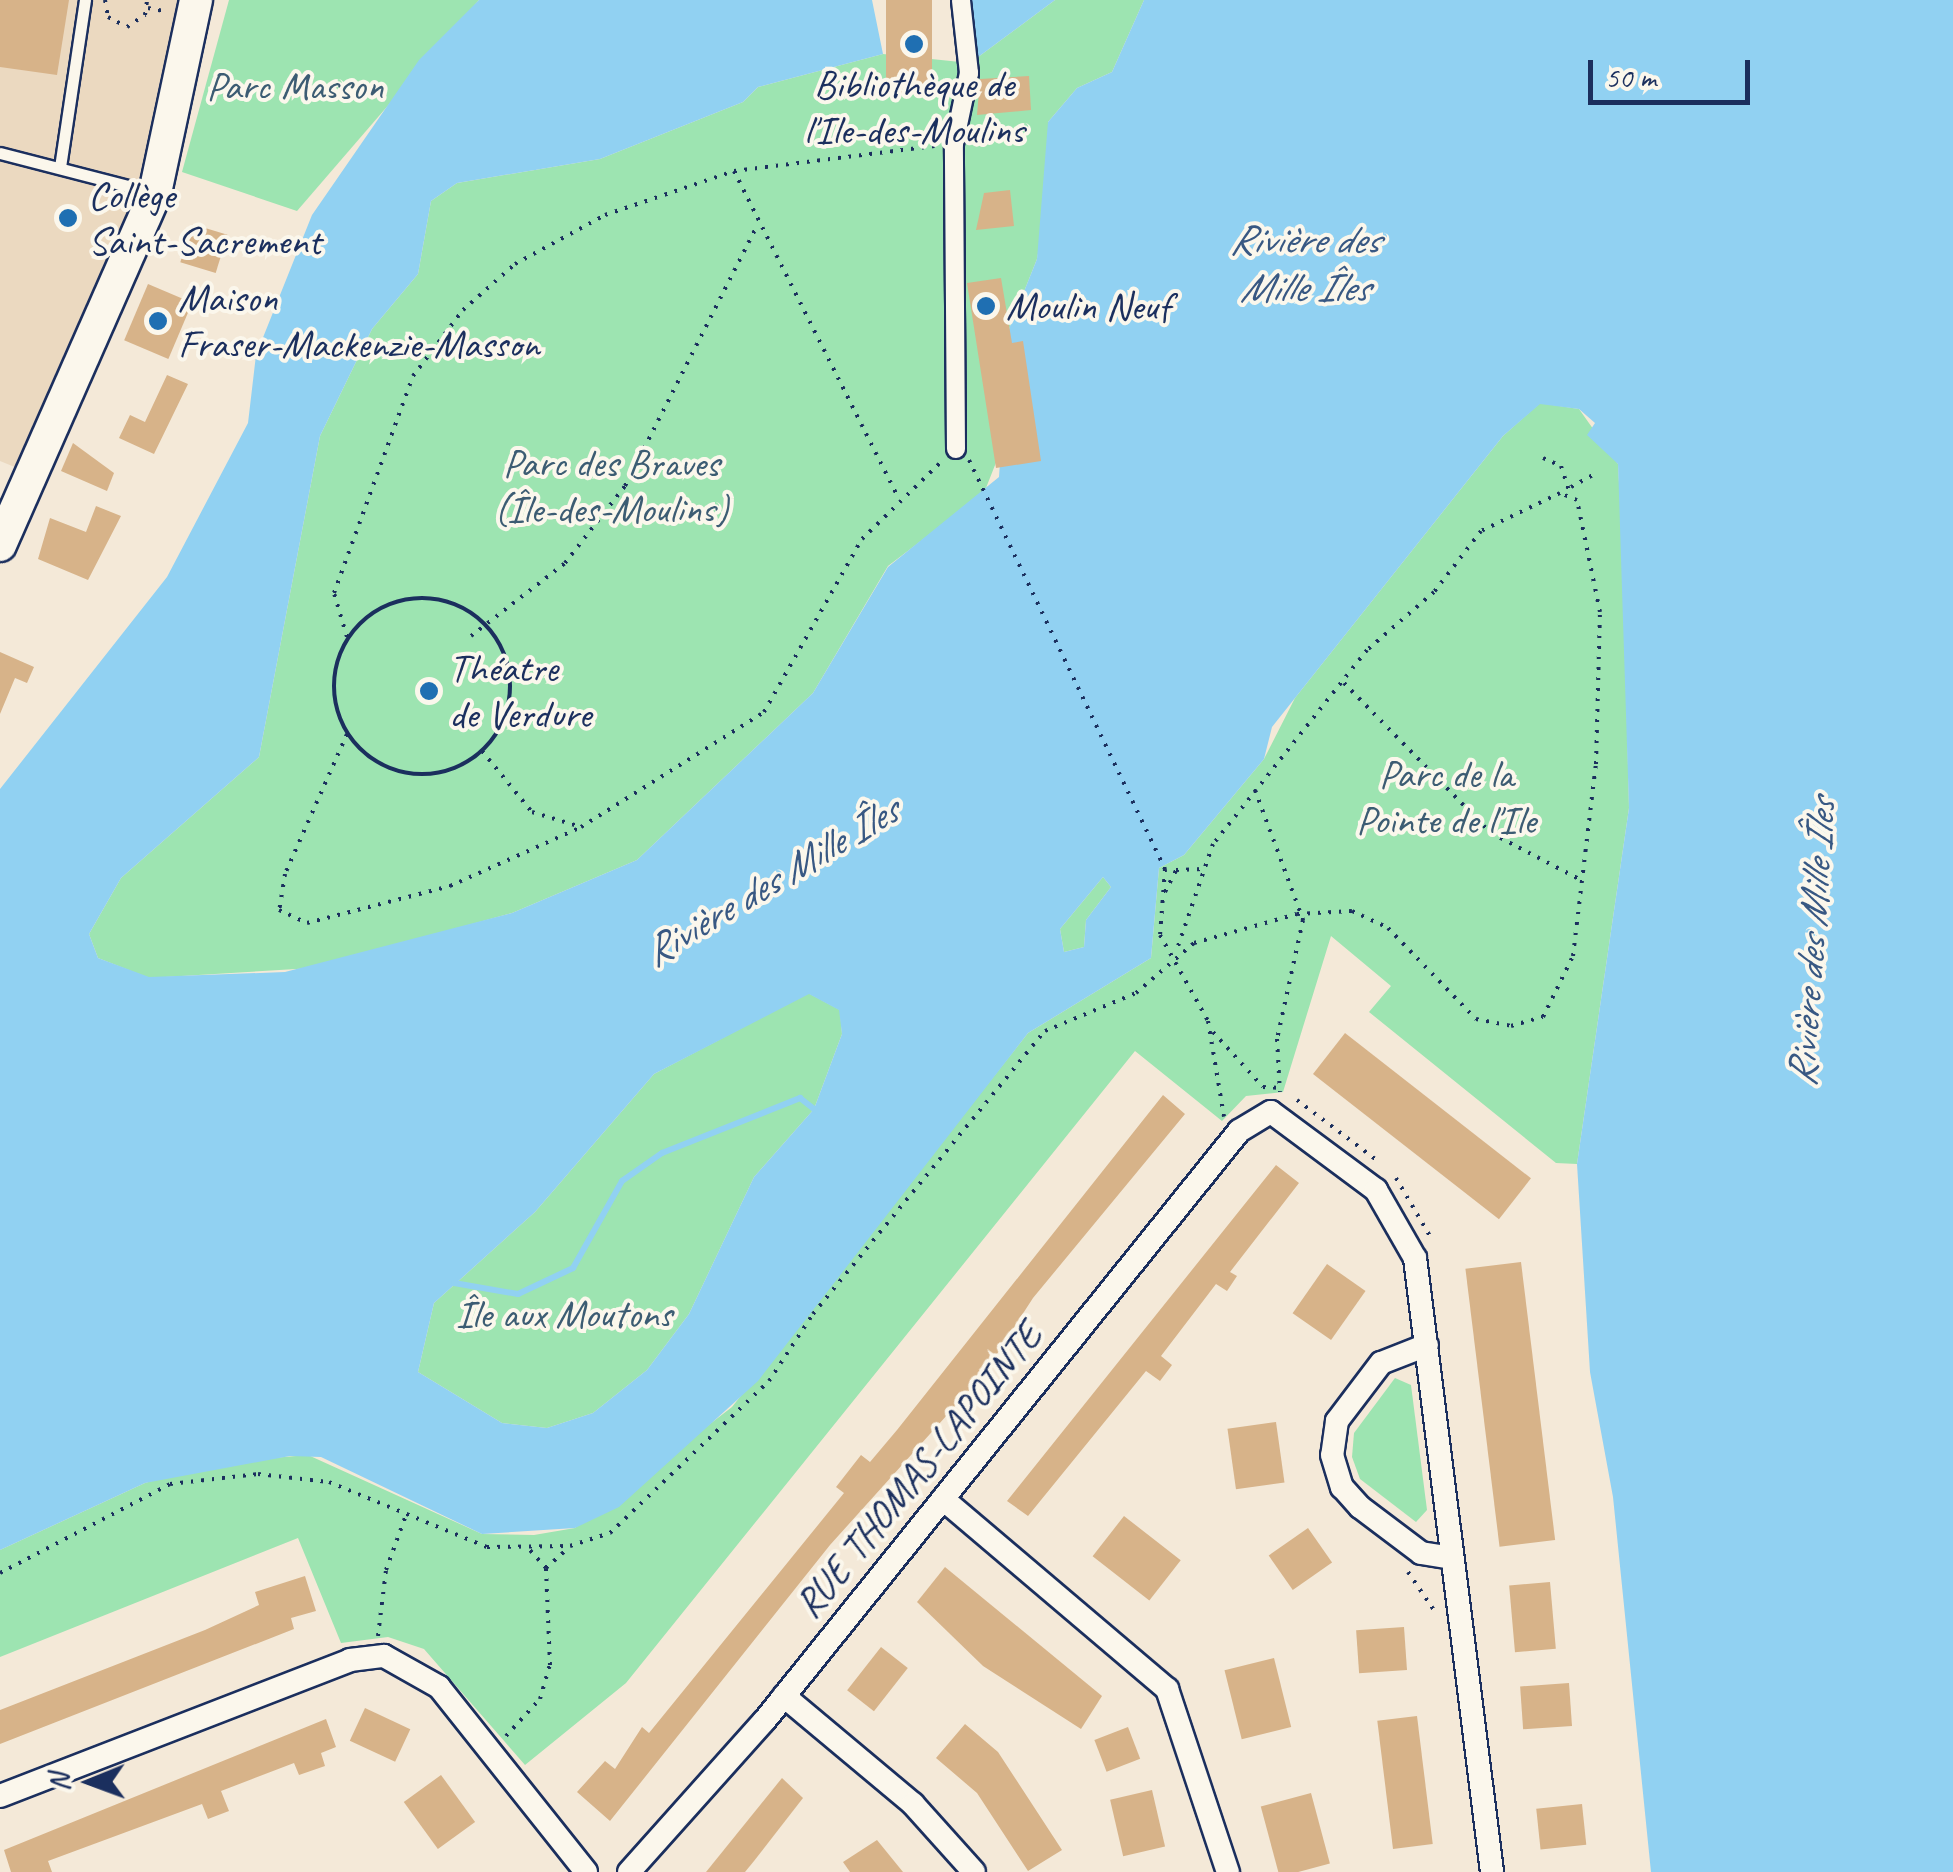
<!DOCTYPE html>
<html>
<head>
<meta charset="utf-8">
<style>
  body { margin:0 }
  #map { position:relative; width:1953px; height:1872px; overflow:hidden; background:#f4e9d8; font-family:Caveat,sans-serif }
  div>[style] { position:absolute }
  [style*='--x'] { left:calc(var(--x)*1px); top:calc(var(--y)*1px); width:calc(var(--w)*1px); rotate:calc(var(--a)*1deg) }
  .built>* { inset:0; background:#ebd9c0 }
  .green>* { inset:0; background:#9de4b1 }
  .water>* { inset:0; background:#91d1f2 }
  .stream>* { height:6px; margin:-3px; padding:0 3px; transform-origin:3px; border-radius:3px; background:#91d1f2 }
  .building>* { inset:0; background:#d7b389; transform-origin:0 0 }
  .path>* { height:4px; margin-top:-2px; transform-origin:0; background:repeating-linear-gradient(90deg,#1b2f5e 0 2.5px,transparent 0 10.5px) }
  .path>.ring { margin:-2px; padding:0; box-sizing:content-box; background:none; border:4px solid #1b2f5e; border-radius:50% }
  .roads { filter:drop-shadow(2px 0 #1b2f5e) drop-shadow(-2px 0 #1b2f5e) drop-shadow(0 2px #1b2f5e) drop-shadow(0 -2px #1b2f5e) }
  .service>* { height:11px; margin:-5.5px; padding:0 5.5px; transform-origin:5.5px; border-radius:5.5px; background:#fbf7ec }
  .pedestrian>* { height:18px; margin:-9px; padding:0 9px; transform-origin:9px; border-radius:9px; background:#fbf7ec }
  .minor>* { height:22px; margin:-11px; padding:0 11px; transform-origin:11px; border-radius:11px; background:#fbf7ec }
  .secondary>* { height:32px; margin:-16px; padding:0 16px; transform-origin:16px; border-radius:16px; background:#fbf7ec }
  .dots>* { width:28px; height:28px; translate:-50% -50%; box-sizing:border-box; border:5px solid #fbf7ec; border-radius:50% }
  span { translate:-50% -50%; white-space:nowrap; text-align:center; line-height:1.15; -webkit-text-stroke:8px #fbf7ec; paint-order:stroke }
  .poi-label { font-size:40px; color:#1b2f5e }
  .left { translate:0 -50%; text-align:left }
  .park-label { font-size:40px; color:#3c5c73 }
  .street-label { font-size:40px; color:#1b2f5e }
  .water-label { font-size:42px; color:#385883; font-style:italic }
  .north { position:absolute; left:40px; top:1732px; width:100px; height:100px; -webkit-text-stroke:8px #fbf7ec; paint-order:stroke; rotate:269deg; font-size:28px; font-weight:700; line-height:40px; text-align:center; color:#1b2f5e }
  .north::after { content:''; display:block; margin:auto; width:35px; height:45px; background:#1b2f5e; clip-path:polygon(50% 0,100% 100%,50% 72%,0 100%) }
  .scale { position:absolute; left:1588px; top:60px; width:162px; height:45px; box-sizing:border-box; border:5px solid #1b2f5e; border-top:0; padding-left:12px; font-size:30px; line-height:35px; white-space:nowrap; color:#1b2f5e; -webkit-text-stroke:8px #fbf7ec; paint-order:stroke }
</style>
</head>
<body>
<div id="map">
  <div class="built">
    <i style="clip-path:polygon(0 0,193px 0,146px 190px,27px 472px,0 461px)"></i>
  </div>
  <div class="green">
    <i style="clip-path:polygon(229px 0,479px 0,297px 211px,182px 172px)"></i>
    <i style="clip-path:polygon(1055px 0,1144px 0,1112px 72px,1077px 88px,1048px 122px,1049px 193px,1037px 259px,1009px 329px,999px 455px,984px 493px,888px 566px,813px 693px,637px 860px,512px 913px,313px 968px,149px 978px,98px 958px,89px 934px,121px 878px,259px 757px,320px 436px,372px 329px,418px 274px,431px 201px,457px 183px,600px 159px,743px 102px,758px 87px,883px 54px,970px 63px)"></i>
    <i style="clip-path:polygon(1540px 403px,1579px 409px,1618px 464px,1623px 559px,1629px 808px,1577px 1164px,1556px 1163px,1369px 1012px,1391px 986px,1331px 936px,1283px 1092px,1246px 1096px,1222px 1121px,1135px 1051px,626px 1683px,525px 1765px,424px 1649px,388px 1637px,341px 1643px,298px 1538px,0 1657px,0 1550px,145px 1483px,214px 1463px,308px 1455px,482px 1534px,534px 1535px,575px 1528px,732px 1407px,1028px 1033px,1151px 958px,1159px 868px,1184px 855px,1264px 759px,1295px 698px,1503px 436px)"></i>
    <i style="clip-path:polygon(1103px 877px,1111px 887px,1086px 920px,1084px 947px,1064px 952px,1060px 929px)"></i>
    <i style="clip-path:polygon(808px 993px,840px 1010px,842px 1034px,814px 1109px,754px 1177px,689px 1314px,647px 1370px,593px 1413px,547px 1428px,502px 1423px,418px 1372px,434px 1303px,535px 1212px,654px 1074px)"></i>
    <i style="clip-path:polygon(1395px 1378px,1411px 1385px,1427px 1510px,1416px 1522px,1360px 1479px,1352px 1457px,1354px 1433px)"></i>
  </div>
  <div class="water">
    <i style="clip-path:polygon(evenodd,479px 0,872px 0,883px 54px,758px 87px,743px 102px,600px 159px,457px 183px,431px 201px,418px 274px,372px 329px,320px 436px,259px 757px,121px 878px,89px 934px,98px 958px,149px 977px,285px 972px,512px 913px,637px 860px,813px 693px,888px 567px,999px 477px,1009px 329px,1037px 259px,1048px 122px,1077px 88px,1112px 72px,1144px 0,1953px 0,1953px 1872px,1651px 1872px,1613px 1497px,1590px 1372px,1577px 1164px,1629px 808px,1618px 464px,1587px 435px,1595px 423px,1579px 409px,1540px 404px,1503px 436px,1272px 727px,1264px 759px,1184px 855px,1159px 868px,1151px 958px,1028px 1033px,758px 1381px,619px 1507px,575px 1528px,482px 1534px,321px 1457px,290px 1456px,145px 1483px,0 1550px,0 789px,167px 577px,248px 423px,256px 355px,312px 215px,419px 60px,479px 0,1103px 877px,1111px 887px,1086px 920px,1084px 947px,1064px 952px,1060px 929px,1103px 877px,479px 0,809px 994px,839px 1010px,842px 1034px,814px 1109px,754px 1177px,689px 1314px,647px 1370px,593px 1413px,547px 1428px,502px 1423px,418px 1372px,434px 1303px,535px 1212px,654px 1074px,809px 994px)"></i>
    <i style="clip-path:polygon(962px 0,1055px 0,970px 63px)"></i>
  </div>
  <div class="stream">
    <i style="--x:454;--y:1283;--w:65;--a:9.8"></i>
    <i style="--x:518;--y:1294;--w:61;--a:-25.3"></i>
    <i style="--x:573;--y:1268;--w:100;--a:-60.6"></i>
    <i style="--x:622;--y:1181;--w:49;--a:-35"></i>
    <i style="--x:662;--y:1153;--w:149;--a:-21.7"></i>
    <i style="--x:800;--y:1098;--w:18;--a:38"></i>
  </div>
  <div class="building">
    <i style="clip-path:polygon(0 0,69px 0,57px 75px,0 67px)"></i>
    <i style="left:886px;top:0;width:46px;height:94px"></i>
    <i style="clip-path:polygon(1029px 76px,1031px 110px,977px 115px,980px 79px)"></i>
    <i style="clip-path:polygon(1010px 190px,1014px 226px,976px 230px,984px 193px)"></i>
    <i style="left:192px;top:224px;width:37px;height:40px;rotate:17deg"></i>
    <i style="clip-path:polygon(1001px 278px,1012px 343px,1023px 341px,1041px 461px,996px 468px,967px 283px)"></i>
    <i style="left:148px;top:284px;width:48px;height:61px;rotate:23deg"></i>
    <i style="clip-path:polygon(167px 375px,188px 384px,154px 454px,119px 438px,130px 415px,145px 422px)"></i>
    <i style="clip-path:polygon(73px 443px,114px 473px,107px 491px,61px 471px)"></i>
    <i style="clip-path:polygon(96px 506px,121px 516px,88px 580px,38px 559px,50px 518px,86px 532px)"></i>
    <i style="clip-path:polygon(0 652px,34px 667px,27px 683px,15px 678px,0 714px)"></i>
    <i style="left:1345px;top:1033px;width:236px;height:52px;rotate:38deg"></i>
    <i style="clip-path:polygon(1163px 1095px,1185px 1114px,1033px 1298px,984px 1374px,830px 1545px,610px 1821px,577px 1792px,605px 1761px,615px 1769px,642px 1727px,649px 1733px,844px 1493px,836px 1487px,861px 1455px,870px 1462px,897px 1430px)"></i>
    <i style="clip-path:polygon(1276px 1165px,1299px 1183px,1230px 1272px,1237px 1276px,1227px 1291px,1216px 1284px,1161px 1356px,1172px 1365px,1160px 1381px,1146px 1371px,1028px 1516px,1007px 1501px)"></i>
    <i style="left:1521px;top:1262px;width:280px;height:56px;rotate:83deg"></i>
    <i style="left:1327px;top:1264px;width:47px;height:60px;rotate:35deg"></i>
    <i style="left:1276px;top:1422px;width:61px;height:49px;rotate:82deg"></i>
    <i style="left:1124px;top:1516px;width:72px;height:51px;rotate:38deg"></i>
    <i style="left:1308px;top:1528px;width:42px;height:48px;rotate:55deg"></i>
    <i style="clip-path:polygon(945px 1567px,1102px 1696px,1081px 1729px,983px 1666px,917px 1602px)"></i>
    <i style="clip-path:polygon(305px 1576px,316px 1611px,291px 1618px,294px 1629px,0 1744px,0 1710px,205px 1630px,259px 1605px,255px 1592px)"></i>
    <i style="left:1550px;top:1582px;width:67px;height:41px;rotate:85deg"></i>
    <i style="left:1404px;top:1627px;width:43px;height:48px;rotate:86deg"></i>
    <i style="left:881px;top:1647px;width:34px;height:55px;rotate:38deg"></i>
    <i style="left:1274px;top:1658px;width:71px;height:51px;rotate:76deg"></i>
    <i style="left:1569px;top:1683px;width:43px;height:49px;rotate:86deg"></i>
    <i style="left:365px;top:1708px;width:50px;height:36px;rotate:25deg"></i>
    <i style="left:1417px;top:1716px;width:129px;height:40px;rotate:83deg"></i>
    <i style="clip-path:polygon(326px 1719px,336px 1747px,321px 1753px,325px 1766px,299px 1775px,294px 1763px,221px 1791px,229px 1811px,208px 1819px,202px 1804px,48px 1861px,52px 1872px,11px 1872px,4px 1850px)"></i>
    <i style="clip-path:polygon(965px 1724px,998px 1752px,1062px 1850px,1028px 1871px,977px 1793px,936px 1758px)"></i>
    <i style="left:1128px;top:1727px;width:34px;height:36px;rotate:69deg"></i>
    <i style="left:441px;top:1775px;width:58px;height:46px;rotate:54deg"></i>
    <i style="clip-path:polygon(782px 1778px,803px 1798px,754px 1861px,745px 1872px,706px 1872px)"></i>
    <i style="left:1152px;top:1790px;width:58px;height:43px;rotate:77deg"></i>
    <i style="left:1311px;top:1793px;width:73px;height:52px;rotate:75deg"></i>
    <i style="left:1582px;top:1804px;width:41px;height:46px;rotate:84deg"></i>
    <i style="clip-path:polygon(877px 1840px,903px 1872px,850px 1872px,843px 1862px)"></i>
  </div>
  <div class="path">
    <i style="--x:105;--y:0;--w:17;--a:80"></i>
    <i style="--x:108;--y:17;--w:21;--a:28"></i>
    <i style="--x:127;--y:27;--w:22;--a:-34"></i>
    <i style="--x:145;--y:15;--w:15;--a:-82"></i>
    <i style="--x:148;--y:8;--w:20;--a:11"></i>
    <i style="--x:734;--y:171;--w:365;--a:63.3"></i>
    <i style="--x:1543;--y:458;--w:20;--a:24"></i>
    <i style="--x:1561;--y:466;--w:28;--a:72"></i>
    <i style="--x:969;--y:460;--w:454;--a:64.4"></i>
    <i style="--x:1165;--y:869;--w:66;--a:94.3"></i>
    <i style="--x:1160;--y:935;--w:98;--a:60.8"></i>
    <i style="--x:1208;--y:1021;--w:97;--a:80.5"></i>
    <i style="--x:1571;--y:487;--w:25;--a:-29"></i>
    <i class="ring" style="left:334px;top:598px;width:172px;height:172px"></i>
    <i style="--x:471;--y:636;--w:119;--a:-37.8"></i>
    <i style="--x:565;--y:563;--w:98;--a:-52.1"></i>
    <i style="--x:625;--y:486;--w:292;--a:-63.1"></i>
    <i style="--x:347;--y:637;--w:46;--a:-106.5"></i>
    <i style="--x:334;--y:593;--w:231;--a:-70"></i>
    <i style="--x:413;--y:376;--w:83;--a:-52.9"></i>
    <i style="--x:463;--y:310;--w:69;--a:-41.5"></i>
    <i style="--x:515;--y:264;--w:102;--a:-28.6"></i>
    <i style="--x:605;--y:215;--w:136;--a:-18.8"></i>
    <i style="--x:734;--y:171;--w:202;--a:-7.1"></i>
    <i style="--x:1344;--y:683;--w:210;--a:45.6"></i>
    <i style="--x:1491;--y:833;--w:99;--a:27.6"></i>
    <i style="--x:347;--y:734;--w:153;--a:113.9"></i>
    <i style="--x:285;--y:874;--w:36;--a:99"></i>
    <i style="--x:279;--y:910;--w:31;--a:25"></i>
    <i style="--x:307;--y:923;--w:148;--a:-14.5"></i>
    <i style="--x:450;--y:886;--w:144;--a:-24.2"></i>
    <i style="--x:581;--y:827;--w:216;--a:-32.1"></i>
    <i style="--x:764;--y:712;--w:199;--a:-60.5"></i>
    <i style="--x:862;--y:539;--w:113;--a:-44.3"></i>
    <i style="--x:482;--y:751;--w:79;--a:50.7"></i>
    <i style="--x:532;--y:812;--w:51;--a:17"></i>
    <i style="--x:1255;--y:790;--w:139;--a:69.7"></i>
    <i style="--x:1303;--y:920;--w:122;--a:102.3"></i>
    <i style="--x:1277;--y:1039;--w:53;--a:86.8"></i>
    <i style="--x:1165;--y:892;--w:25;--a:-63"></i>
    <i style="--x:1176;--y:870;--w:28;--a:-2"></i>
    <i style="--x:1213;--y:1032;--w:74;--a:47.7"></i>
    <i style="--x:1263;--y:1087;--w:17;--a:3"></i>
    <i style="--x:1297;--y:1100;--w:101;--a:37"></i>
    <i style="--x:1396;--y:1178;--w:69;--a:59.7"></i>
    <i style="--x:546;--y:1568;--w:30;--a:-42"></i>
    <i style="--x:1408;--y:1572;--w:50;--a:55.7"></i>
    <i style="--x:0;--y:1573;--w:192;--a:-27.6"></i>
    <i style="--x:170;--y:1484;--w:89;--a:-6.5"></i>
    <i style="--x:258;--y:1474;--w:71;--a:6.4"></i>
    <i style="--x:329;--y:1482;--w:171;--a:22.4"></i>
    <i style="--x:487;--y:1547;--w:83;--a:-0.7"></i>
    <i style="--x:570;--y:1546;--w:42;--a:-18"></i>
    <i style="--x:610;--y:1533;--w:220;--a:-43.7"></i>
    <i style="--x:769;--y:1381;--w:80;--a:-56.7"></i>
    <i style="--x:813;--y:1314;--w:366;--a:-50.7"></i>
    <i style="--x:1045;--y:1031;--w:99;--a:-22.7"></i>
    <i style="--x:1136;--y:993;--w:77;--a:-40.8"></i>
    <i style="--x:1194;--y:943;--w:107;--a:-15.7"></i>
    <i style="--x:1297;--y:914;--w:55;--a:-3.1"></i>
    <i style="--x:1352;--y:911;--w:40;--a:25"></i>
    <i style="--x:1388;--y:928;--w:127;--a:46"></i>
    <i style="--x:1476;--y:1019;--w:36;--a:11"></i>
    <i style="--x:1511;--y:1026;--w:33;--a:-16"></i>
    <i style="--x:1543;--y:1017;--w:68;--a:-63.8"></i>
    <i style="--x:1573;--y:956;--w:193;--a:-83.2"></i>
    <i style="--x:1596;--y:764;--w:152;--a:-88.5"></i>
    <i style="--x:1600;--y:612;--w:114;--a:-101.6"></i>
    <i style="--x:1577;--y:500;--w:18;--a:-158"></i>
    <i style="--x:1560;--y:493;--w:88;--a:154.3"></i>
    <i style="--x:1481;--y:531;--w:77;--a:127.6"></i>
    <i style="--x:1434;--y:592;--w:89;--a:139.1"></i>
    <i style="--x:1367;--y:650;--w:248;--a:128.4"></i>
    <i style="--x:1213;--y:844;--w:114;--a:108.9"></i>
    <i style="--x:378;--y:1636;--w:66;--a:-83.1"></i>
    <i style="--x:386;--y:1570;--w:59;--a:-70"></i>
    <i style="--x:506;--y:1736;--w:50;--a:-47.4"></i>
    <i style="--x:540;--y:1699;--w:35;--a:-74"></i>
    <i style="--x:550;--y:1665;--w:97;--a:-92.4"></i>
    <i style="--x:546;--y:1568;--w:27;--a:-132"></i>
  </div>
  <div class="roads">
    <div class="service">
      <i style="--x:0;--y:153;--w:156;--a:14.5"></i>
      <i style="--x:60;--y:167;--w:169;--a:-81.5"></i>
    </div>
    <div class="pedestrian">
      <i style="--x:956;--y:449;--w:305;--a:-90.4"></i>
      <i style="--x:954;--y:144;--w:73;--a:-78.1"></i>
      <i style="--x:969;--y:73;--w:73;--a:-96.3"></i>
    </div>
    <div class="minor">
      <i style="--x:1427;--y:1345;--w:49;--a:158.6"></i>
      <i style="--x:1381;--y:1363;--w:73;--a:127.2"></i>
      <i style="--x:1337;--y:1421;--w:34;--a:98"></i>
      <i style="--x:1332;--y:1455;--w:34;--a:73"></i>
      <i style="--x:1342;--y:1487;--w:27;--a:48"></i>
      <i style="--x:1360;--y:1507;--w:76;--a:37"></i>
      <i style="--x:1421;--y:1553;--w:31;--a:9"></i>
      <i style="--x:943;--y:1499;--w:294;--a:40.3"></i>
      <i style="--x:1167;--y:1689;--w:193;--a:71.6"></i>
      <i style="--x:784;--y:1696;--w:168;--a:39.9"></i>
      <i style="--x:913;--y:1804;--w:91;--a:48.1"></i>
      <i style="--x:0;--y:1796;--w:375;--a:-21.2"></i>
      <i style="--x:350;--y:1660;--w:34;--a:-7"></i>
      <i style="--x:384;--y:1656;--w:63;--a:29.4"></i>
      <i style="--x:439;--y:1687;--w:236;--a:51.5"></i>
      <i style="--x:629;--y:1872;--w:204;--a:-48.2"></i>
      <i style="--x:765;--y:1720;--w:756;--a:-51.17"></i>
      <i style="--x:1239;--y:1131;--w:37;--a:-31"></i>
      <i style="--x:1271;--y:1112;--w:131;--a:36.6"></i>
      <i style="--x:1376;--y:1190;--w:78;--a:60.2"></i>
      <i style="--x:1415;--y:1258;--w:619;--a:82.85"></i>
    </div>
    <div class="secondary">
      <i style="--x:0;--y:545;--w:385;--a:-66.2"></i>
      <i style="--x:155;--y:193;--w:197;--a:-78"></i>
    </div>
  </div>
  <div class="dots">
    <i style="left:914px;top:44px;background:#1f6fb2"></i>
    <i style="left:68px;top:218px;background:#1f6fb2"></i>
    <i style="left:986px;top:306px;background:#1f6fb2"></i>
    <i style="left:158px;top:321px;background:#1f6fb2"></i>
    <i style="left:429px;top:691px;background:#1f6fb2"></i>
  </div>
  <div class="poi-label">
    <span style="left:914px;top:107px">Bibliothèque de<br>l'Ile-des-Moulins</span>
    <span class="left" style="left:88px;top:218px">Collège<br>Saint-Sacrement</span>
    <span class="left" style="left:178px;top:321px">Maison<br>Fraser-Mackenzie-Masson</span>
    <span class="left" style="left:1006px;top:306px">Moulin Neuf</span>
    <span class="left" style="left:449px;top:691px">Théatre<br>de Verdure</span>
  </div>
  <div class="park-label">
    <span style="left:295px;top:86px">Parc Masson</span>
    <span style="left:611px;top:486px">Parc des Braves<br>(Île-des-Moulins)</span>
    <span style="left:1446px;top:797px">Parc de la<br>Pointe de l'Ile</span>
    <span style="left:564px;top:1314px">Île aux Moutons</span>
  </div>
  <div class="street-label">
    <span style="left:918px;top:1470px;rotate:-51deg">RUE THOMAS-LAPOINTE</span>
  </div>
  <div class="water-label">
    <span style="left:1304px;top:264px">Rivière des<br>Mille Îles</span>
    <span style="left:771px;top:882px;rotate:-31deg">Rivière des Mille Îles</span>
    <span style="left:1812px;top:943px;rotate:-86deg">Rivière des Mille Îles</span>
  </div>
  <div class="north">N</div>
  <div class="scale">50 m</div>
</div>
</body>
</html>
